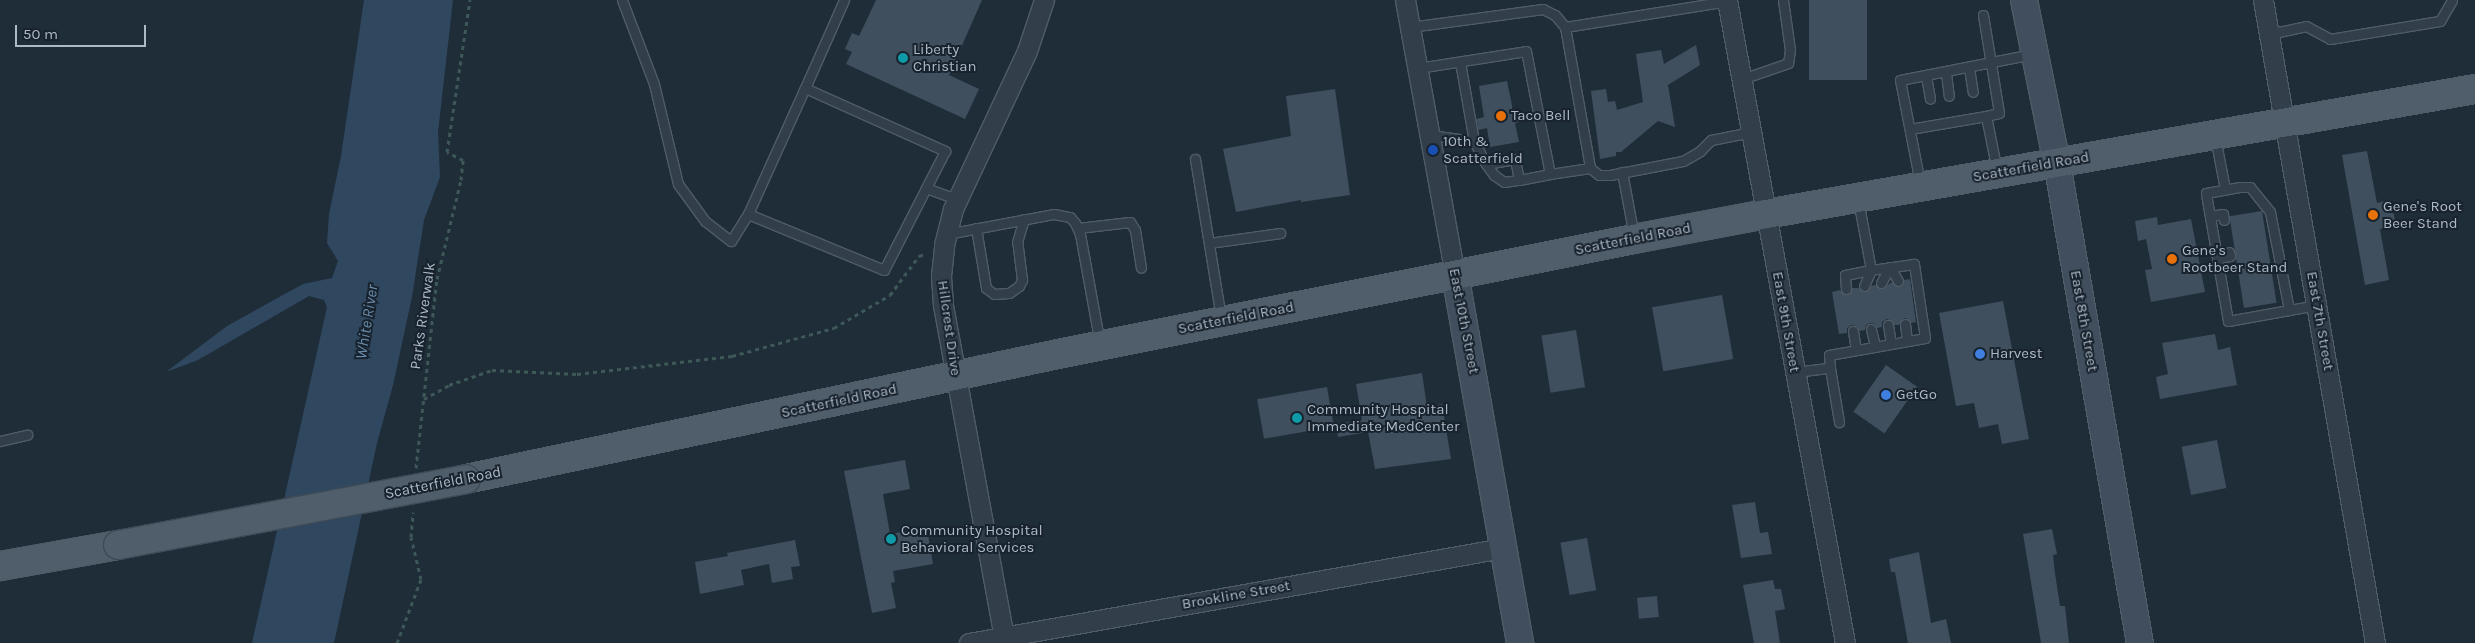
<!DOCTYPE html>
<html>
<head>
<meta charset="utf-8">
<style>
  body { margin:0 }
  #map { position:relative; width:2475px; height:643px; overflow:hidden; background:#1f2d39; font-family:Karla,sans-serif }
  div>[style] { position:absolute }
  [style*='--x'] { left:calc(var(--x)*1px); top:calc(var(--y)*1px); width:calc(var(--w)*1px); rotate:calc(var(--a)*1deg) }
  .water>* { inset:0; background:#2f4860 }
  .building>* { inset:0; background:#3f4f5e; transform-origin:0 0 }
  .path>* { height:3px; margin-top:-1.5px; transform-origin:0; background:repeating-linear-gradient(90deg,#3e5757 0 4px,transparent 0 8px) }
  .roads { filter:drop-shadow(1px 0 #505c67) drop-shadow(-1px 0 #505c67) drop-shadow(0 1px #505c67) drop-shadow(0 -1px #505c67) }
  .lane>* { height:9px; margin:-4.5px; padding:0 4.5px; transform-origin:4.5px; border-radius:4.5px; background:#323e4a }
  .street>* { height:19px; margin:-9.5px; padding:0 9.5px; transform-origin:9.5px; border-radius:9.5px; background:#323e4a }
  .secondary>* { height:26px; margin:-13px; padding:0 13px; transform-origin:13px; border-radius:13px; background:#404e5d }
  .primary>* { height:28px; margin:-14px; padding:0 14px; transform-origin:14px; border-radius:14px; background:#505d6a }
  .bridges { filter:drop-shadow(1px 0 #3f4a56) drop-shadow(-1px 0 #3f4a56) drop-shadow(0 1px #3f4a56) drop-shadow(0 -1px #3f4a56) }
  .primary-bridge>* { height:28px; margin:-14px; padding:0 14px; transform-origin:14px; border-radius:14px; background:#505d6a }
  .dots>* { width:14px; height:14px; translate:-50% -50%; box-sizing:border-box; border:2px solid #18232e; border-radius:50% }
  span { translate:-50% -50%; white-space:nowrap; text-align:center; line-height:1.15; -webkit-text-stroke:4px #18232e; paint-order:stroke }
  .poi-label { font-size:15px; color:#adb9c6 }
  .left { translate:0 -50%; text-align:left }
  .street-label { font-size:15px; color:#adb9c6 }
  .water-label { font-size:16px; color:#6a8dad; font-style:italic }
  .scale { position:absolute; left:15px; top:25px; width:131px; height:22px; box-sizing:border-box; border:2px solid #adb9c6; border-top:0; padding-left:6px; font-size:15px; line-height:18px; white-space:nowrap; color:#adb9c6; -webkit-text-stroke:4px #18232e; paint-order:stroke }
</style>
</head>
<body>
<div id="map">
  <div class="water">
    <i style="clip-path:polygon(364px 0,453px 0,438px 132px,440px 177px,424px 220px,412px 297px,393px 385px,377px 443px,334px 643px,252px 643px,327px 307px,324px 300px,309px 296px,198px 360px,166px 372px,227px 326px,303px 284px,332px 278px,338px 261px,327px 243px,329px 214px,341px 156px)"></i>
  </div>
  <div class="building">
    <i style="clip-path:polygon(876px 0,982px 0,949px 75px,979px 89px,965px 119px,846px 64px,852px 52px,845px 49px,852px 33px,859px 36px)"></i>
    <i style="left:1809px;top:0;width:58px;height:80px"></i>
    <i style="clip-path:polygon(1696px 45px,1700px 65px,1668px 85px,1675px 127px,1658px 121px,1621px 152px,1616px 152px,1616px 156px,1600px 159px,1591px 91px,1606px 89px,1608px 102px,1615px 101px,1617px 110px,1643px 102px,1636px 54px,1661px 50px,1664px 64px)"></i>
    <i style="clip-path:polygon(1507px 81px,1513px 110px,1516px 109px,1519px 122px,1515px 123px,1519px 142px,1490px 147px,1487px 128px,1478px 130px,1478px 126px,1476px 119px,1484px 117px,1479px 86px)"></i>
    <i style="clip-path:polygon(1335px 89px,1350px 195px,1301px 202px,1301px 200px,1236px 212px,1223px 149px,1291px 136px,1286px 96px)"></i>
    <i style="clip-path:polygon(2367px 151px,2377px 203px,2391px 200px,2396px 226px,2380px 229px,2389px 280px,2365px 285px,2342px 155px)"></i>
    <i style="left:2262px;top:211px;width:93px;height:33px;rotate:81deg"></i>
    <i style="clip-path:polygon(2157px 217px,2158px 225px,2191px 219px,2205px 292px,2151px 302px,2145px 270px,2152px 269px,2146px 239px,2138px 241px,2135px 221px)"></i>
    <i style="clip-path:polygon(1910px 279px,1916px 322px,1911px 323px,1908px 319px,1904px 318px,1899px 325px,1894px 325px,1892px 321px,1887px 319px,1882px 322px,1882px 327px,1877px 328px,1875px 324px,1870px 323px,1866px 325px,1865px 330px,1859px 331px,1858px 327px,1852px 325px,1847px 328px,1847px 333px,1839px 334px,1832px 292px,1840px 290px,1847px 295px,1852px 288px,1858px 288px,1865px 292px,1871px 286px,1875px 285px,1882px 289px,1892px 282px,1898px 287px,1903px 285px,1904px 280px)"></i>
    <i style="left:1722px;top:295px;width:65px;height:71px;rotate:80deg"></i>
    <i style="clip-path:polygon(2003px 301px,2029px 439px,2002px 444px,1998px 424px,1979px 428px,1974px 403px,1956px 406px,1939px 313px)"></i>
    <i style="left:1576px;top:330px;width:58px;height:35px;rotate:81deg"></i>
    <i style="clip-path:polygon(2215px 334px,2218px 350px,2230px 347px,2237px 385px,2160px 399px,2156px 377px,2168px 374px,2162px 343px)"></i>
    <i style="left:1886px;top:365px;width:38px;height:57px;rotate:35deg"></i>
    <i style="clip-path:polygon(1422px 373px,1427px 407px,1442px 404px,1451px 459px,1375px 469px,1368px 432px,1338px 437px,1336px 424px,1362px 420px,1356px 384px)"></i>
    <i style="left:1327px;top:387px;width:40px;height:71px;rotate:80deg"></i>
    <i style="left:2217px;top:440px;width:49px;height:36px;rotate:79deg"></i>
    <i style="clip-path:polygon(905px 460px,910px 489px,883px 494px,890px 534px,927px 528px,933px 564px,893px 571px,895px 582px,891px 583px,896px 608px,872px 613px,844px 471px)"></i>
    <i style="clip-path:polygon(1755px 502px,1760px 533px,1768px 532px,1772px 554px,1741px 558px,1732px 505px)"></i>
    <i style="clip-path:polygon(2052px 529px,2057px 554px,2053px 555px,2055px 573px,2060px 606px,2065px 606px,2069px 643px,2041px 643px,2023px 534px)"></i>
    <i style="left:1587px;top:538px;width:53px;height:27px;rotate:80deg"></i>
    <i style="clip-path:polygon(795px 540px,800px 566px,791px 567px,793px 579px,772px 583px,769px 564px,741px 570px,744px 585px,700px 594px,695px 562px,728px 556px,727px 553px)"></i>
    <i style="clip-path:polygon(1919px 552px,1931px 623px,1946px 619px,1951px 643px,1908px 643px,1895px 572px,1891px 572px,1889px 559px)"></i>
    <i style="clip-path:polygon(1773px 580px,1775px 589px,1781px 589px,1785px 609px,1775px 611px,1780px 643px,1754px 643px,1743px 585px)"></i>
    <i style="left:1657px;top:596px;width:21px;height:20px;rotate:85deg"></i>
  </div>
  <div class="path">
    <i style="--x:424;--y:399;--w:29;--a:-29"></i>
    <i style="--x:449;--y:385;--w:46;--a:-19.2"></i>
    <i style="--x:492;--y:370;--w:85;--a:2.7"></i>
    <i style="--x:577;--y:374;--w:156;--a:-6.6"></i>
    <i style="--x:732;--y:356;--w:106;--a:-15.4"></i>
    <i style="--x:834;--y:328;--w:65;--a:-30.5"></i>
    <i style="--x:890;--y:295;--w:49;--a:-53.4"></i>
    <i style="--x:919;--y:256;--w:6;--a:-18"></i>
    <i style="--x:416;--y:468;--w:190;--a:-83.7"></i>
    <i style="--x:437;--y:279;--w:102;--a:-76.4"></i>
    <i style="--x:461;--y:180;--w:20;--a:-84"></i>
    <i style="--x:463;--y:160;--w:18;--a:-153"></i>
    <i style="--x:447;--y:152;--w:154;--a:-81.4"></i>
    <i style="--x:397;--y:643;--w:68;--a:-69.4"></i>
    <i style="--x:421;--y:579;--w:43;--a:-103.4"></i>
    <i style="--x:411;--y:537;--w:25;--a:-85"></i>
  </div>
  <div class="roads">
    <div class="lane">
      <i style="--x:622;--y:0;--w:90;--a:69.1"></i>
      <i style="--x:654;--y:84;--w:103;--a:76.5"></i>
      <i style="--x:678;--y:184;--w:46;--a:53.9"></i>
      <i style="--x:705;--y:221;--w:33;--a:38"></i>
      <i style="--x:731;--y:241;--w:32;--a:-58"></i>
      <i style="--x:1983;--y:15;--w:99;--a:80.7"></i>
      <i style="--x:1999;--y:113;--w:13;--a:167"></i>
      <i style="--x:1410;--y:27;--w:134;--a:-7.7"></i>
      <i style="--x:1543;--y:9;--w:13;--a:27"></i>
      <i style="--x:1555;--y:15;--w:16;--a:50"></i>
      <i style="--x:1565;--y:27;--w:143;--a:79.9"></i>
      <i style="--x:1590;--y:168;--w:40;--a:171.5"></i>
      <i style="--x:1565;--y:27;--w:165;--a:-9.1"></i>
      <i style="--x:2269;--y:34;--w:38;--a:-12"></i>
      <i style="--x:2306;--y:26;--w:27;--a:28"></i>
      <i style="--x:2330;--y:39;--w:111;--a:-9.3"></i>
      <i style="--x:2440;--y:21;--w:24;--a:-60"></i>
      <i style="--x:1460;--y:62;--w:80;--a:80"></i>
      <i style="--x:1474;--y:141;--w:20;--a:63"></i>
      <i style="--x:1483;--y:159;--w:6;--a:59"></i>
      <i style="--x:1486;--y:164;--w:14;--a:54"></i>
      <i style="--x:1494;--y:175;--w:12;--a:35"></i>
      <i style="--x:1504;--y:182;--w:15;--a:-8"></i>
      <i style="--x:1519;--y:180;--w:21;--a:-101"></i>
      <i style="--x:1515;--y:159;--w:29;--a:170"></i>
      <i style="--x:1418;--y:68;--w:109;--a:-8.9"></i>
      <i style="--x:1526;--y:51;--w:125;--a:79"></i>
      <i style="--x:1550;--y:174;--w:32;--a:169"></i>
      <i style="--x:1969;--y:68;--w:24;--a:81"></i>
      <i style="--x:1946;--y:73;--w:23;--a:83"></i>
      <i style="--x:1926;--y:76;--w:23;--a:80"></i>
      <i style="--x:1742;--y:79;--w:49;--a:-19.2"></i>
      <i style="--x:1788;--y:63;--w:13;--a:-81"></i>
      <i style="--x:1790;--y:50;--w:50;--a:-98"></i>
      <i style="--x:805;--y:88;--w:96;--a:-66.1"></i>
      <i style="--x:1910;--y:129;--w:77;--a:-9.7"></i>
      <i style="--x:1986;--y:116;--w:56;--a:78.7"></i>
      <i style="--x:1430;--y:135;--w:44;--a:7.8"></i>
      <i style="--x:2215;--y:137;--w:53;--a:79.1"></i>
      <i style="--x:1195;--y:159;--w:161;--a:80.7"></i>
      <i style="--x:1590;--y:168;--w:11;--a:38"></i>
      <i style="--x:1599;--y:175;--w:11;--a:0"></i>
      <i style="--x:1610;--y:175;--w:74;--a:-10.9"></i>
      <i style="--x:1683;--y:161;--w:20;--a:-30"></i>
      <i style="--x:1700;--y:151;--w:16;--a:-45"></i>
      <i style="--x:1711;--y:140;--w:41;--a:-11.3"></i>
      <i style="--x:1622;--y:172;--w:65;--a:79.4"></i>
      <i style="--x:1920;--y:183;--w:105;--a:-101"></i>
      <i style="--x:1900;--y:80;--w:135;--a:-11.1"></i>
      <i style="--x:2240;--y:187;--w:10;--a:0"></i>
      <i style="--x:2250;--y:187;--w:32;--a:51"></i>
      <i style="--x:2270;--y:212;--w:100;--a:79"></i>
      <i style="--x:2289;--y:310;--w:62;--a:169.8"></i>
      <i style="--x:2228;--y:321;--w:130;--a:-99.8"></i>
      <i style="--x:2206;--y:193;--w:35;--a:-10"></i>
      <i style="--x:926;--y:188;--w:92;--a:117.1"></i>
      <i style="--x:884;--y:270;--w:147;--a:-157.6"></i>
      <i style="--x:748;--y:214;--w:138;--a:-65.7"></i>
      <i style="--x:805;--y:88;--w:154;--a:24.2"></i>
      <i style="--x:945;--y:151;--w:42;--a:117.2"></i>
      <i style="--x:926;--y:188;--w:33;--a:20"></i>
      <i style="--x:2210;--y:216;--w:13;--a:-9"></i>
      <i style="--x:2223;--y:214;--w:6;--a:81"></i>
      <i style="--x:976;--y:228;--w:61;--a:80.5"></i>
      <i style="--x:986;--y:288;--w:10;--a:37"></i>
      <i style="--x:994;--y:294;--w:15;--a:-4"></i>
      <i style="--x:1009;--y:293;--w:12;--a:-35"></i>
      <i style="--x:1019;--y:286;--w:7;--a:-63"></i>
      <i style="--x:1022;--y:280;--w:38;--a:-97"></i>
      <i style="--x:1017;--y:242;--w:24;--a:-73"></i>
      <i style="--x:1078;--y:228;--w:52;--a:-6.6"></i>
      <i style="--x:1130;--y:222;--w:9;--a:58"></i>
      <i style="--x:1135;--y:230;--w:38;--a:81"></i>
      <i style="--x:947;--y:234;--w:109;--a:-10.6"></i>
      <i style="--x:1054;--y:214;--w:16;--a:11"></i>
      <i style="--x:1070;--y:217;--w:8;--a:50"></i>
      <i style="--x:1075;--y:223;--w:12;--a:66"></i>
      <i style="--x:1080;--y:234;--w:112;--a:79.7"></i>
      <i style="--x:1209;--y:243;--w:72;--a:-8"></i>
      <i style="--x:2217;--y:258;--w:13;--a:-9"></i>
      <i style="--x:2230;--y:256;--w:4;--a:-104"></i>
      <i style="--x:1890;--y:267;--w:16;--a:60"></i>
      <i style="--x:1881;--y:283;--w:18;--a:-61"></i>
      <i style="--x:1864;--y:286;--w:17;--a:-66"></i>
      <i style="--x:1846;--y:289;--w:14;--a:-94"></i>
      <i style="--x:1845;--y:275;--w:26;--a:-11"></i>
      <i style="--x:2289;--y:310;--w:28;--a:-10"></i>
      <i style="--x:1905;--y:324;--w:17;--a:83"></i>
      <i style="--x:1888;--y:325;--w:19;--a:81"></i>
      <i style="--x:1871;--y:329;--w:18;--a:77"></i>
      <i style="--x:1853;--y:331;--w:19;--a:81"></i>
      <i style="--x:1830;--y:368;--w:13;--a:-94"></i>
      <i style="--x:1829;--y:355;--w:97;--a:-10"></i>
      <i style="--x:1925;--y:338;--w:75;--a:-98.5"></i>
      <i style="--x:1914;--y:264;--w:43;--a:172.1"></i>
      <i style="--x:1871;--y:270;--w:71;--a:-100.5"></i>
      <i style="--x:1795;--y:372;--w:35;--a:-7"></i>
      <i style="--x:1830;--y:368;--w:55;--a:80.5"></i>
      <i style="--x:0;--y:441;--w:28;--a:-13"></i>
    </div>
    <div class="street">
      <i style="--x:1405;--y:0;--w:279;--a:79.7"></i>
      <i style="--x:1727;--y:0;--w:654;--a:79.6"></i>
      <i style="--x:2263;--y:0;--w:653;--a:80.12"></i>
      <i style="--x:969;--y:643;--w:542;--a:-10.09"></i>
      <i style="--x:1005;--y:643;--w:344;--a:-100.4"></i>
      <i style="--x:943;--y:305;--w:29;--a:-94"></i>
      <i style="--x:941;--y:276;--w:31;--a:-84"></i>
      <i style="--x:944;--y:245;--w:37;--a:-76"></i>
      <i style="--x:953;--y:209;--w:174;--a:-64.9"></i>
      <i style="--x:1027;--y:51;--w:54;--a:-71.6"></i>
    </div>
    <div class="secondary">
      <i style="--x:2024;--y:0;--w:166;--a:78.6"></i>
      <i style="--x:2057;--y:163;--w:487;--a:80.2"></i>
      <i style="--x:1455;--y:274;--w:375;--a:80"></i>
    </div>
    <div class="primary">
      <i style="--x:466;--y:479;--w:605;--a:-11.92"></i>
      <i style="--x:1058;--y:354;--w:587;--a:-11.29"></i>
      <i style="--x:1634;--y:239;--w:134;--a:-10.7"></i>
      <i style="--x:1766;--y:214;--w:720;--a:-10"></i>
      <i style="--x:0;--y:566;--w:120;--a:-10.1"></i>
    </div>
  </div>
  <div class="bridges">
    <div class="primary-bridge">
      <i style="--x:118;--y:545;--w:354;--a:-10.7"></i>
    </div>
  </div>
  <div class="dots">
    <i style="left:903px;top:58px;background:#0f9aa8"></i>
    <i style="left:1501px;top:116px;background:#e8710a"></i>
    <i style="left:1433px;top:150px;background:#1a4fb4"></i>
    <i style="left:2373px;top:215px;background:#e8710a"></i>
    <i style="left:2172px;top:259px;background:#e8710a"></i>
    <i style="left:1980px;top:354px;background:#3f7fe0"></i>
    <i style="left:1886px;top:395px;background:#3f7fe0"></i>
    <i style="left:1297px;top:418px;background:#0f9aa8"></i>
    <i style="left:891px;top:539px;background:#0f9aa8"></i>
  </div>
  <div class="poi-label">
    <span class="left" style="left:913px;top:58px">Liberty<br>Christian</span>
    <span class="left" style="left:1511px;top:116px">Taco Bell</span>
    <span class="left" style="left:1443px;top:150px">10th &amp;<br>Scatterfield</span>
    <span class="left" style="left:2383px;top:215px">Gene's Root<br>Beer Stand</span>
    <span class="left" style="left:2182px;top:259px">Gene's<br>Rootbeer Stand</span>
    <span class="left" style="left:1990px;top:354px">Harvest</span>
    <span class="left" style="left:1896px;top:395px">GetGo</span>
    <span class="left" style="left:1307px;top:418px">Community Hospital<br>Immediate MedCenter</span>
    <span class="left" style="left:901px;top:539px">Community Hospital<br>Behavioral Services</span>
  </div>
  <div class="street-label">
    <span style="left:2031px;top:167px;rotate:-10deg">Scatterfield Road</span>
    <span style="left:1633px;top:239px;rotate:-11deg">Scatterfield Road</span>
    <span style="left:423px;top:316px;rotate:-82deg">Parks Riverwalk</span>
    <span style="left:1236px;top:318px;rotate:-11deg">Scatterfield Road</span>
    <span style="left:1464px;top:321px;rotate:79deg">East 10th Street</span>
    <span style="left:2084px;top:321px;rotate:80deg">East 8th Street</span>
    <span style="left:2320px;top:321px;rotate:80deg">East 7th Street</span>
    <span style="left:1786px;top:322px;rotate:80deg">East 9th Street</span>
    <span style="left:949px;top:328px;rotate:82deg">Hillcrest Drive</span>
    <span style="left:839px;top:401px;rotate:-12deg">Scatterfield Road</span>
    <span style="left:443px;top:483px;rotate:-11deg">Scatterfield Road</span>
    <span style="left:1236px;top:595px;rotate:-10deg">Brookline Street</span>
  </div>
  <div class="water-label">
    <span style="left:367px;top:322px;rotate:-81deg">White River</span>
  </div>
  <div class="scale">50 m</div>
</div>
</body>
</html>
